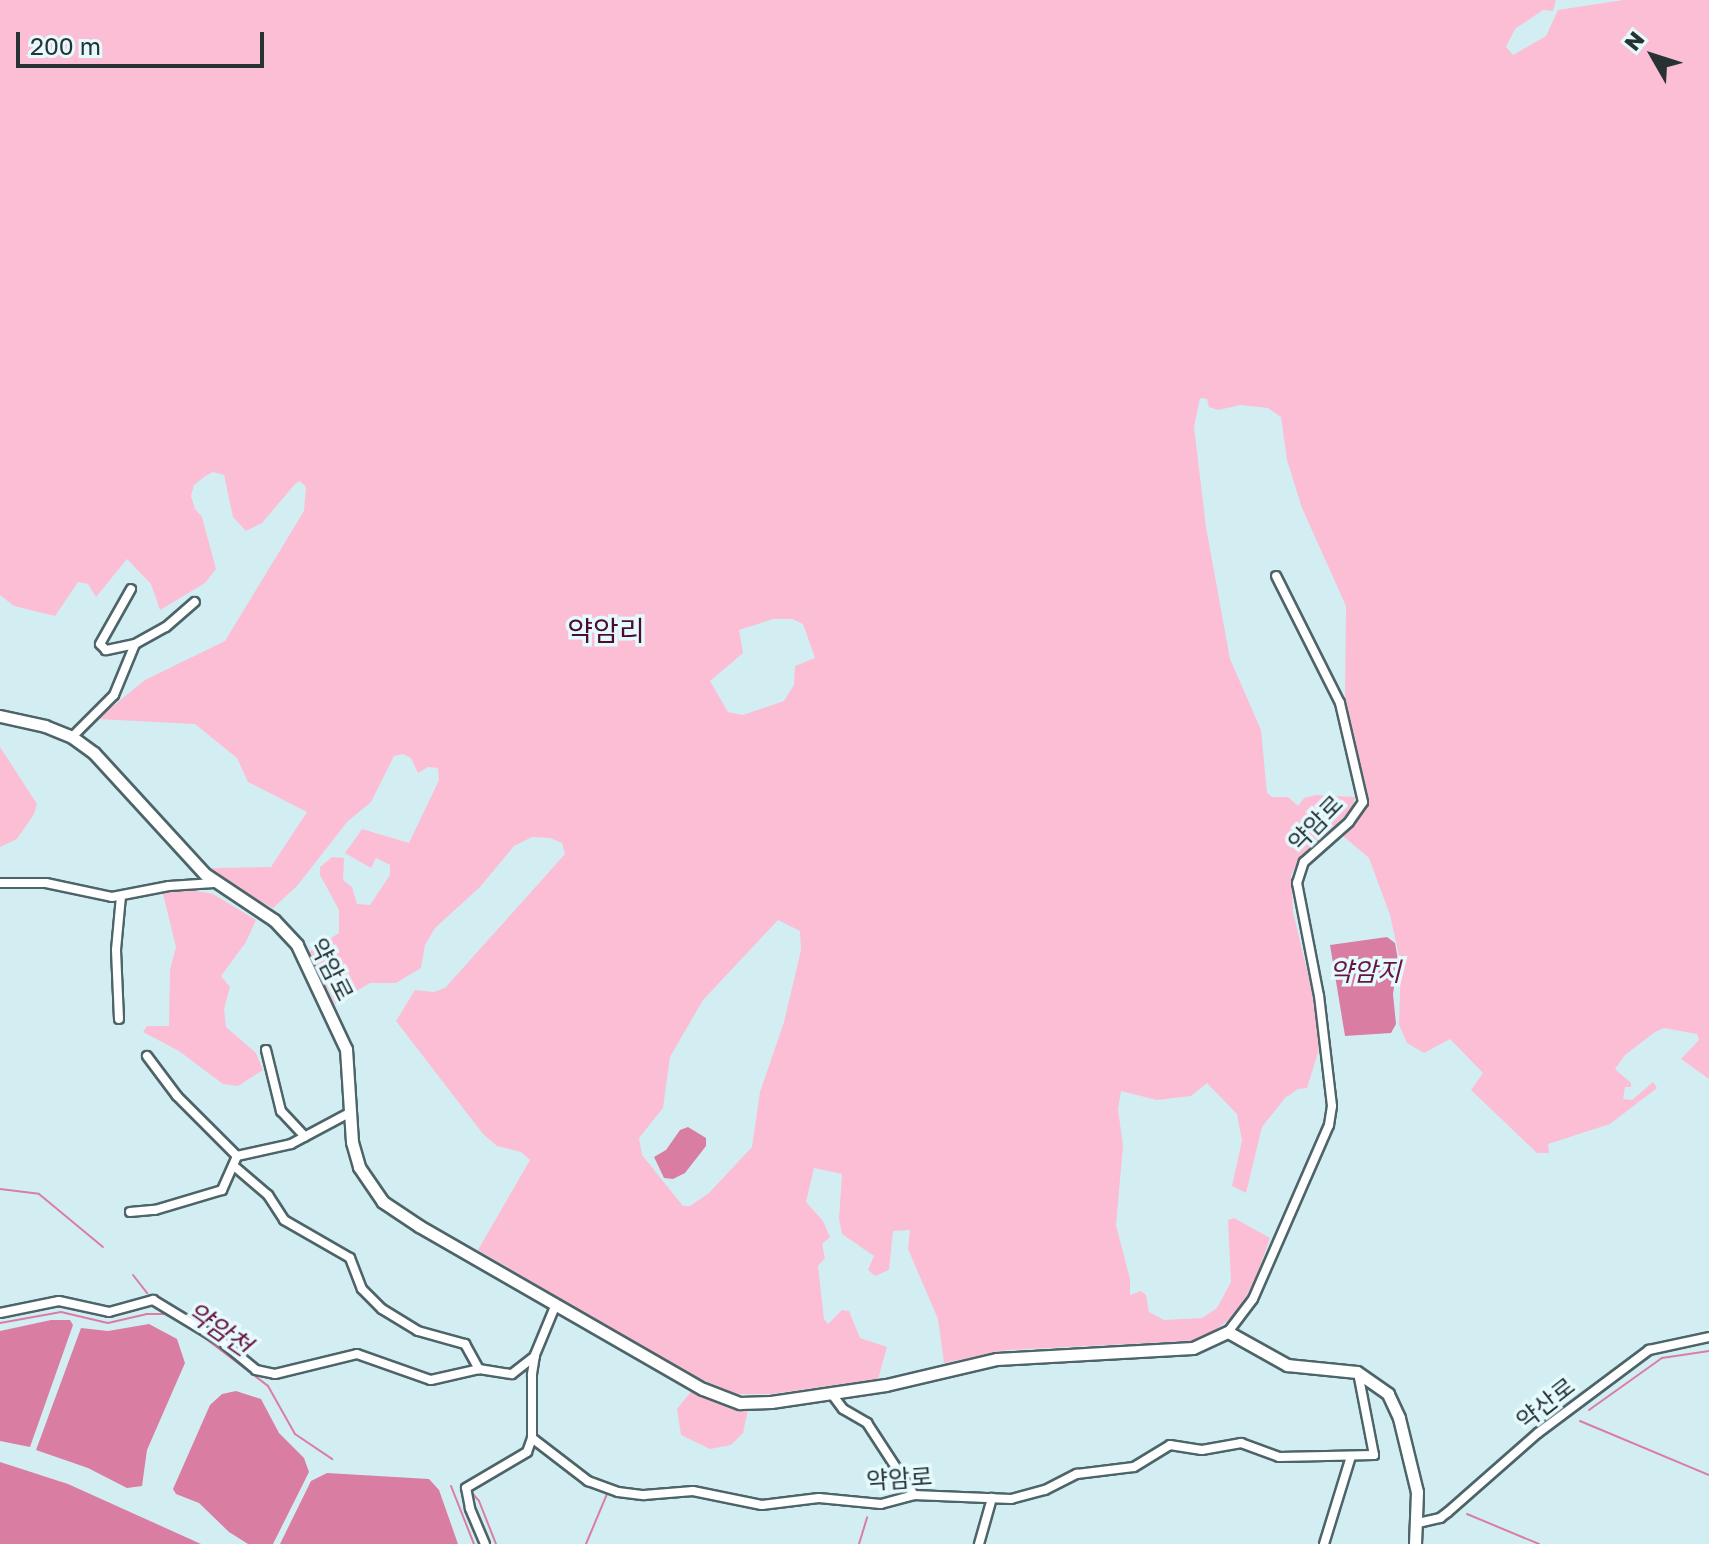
<!DOCTYPE html>
<html>
<head>
<meta charset="utf-8">
<style>
  body { margin:0 }
  #map { position:relative; width:1709px; height:1544px; overflow:hidden; background:#d3eef2; font-family:"Golos Text","Noto Sans KR",sans-serif }
  div>[style] { position:absolute }
  [style*='--x'] { left:calc(var(--x)*1px); top:calc(var(--y)*1px); width:calc(var(--w)*1px); rotate:calc(var(--a)*1deg) }
  .green>* { inset:0; background:#fcbed5 }
  .water>* { inset:0; background:#da7da3 }
  .stream>* { height:2px; margin:-1px; padding:0 1px; transform-origin:1px; border-radius:1px; background:#da7da3 }
  .roads { filter:drop-shadow(2px 0 #4d6468) drop-shadow(-2px 0 #4d6468) drop-shadow(0 2px #4d6468) drop-shadow(0 -2px #4d6468) }
  .minor>* { height:8px; margin:-4px; padding:0 4px; transform-origin:4px; border-radius:4px; background:#fff }
  .tertiary>* { height:11px; margin:-5.5px; padding:0 5.5px; transform-origin:5.5px; border-radius:5.5px; background:#fff }
  span { translate:-50% -50%; white-space:nowrap; text-align:center; line-height:1.15; -webkit-text-stroke:7px #e5fafd; paint-order:stroke }
  .street-label { font-size:24px; color:#283234 }
  .water-label { font-size:26px; color:#68153f; font-style:italic }
  .quarter-label { font-size:28px; color:#4d0c2d }
  .north { position:absolute; left:1613px; top:16px; width:80px; height:80px; -webkit-text-stroke:6px #e5fafd; paint-order:stroke; rotate:309deg; font-size:22px; font-weight:700; line-height:32px; text-align:center; color:#283234 }
  .north::after { content:''; display:block; margin:auto; width:28px; height:36px; background:#283234; clip-path:polygon(50% 0,100% 100%,50% 72%,0 100%) }
  .scale { position:absolute; left:16px; top:32px; width:248px; height:36px; box-sizing:border-box; border:4px solid #283234; border-top:0; padding-left:10px; font-size:24px; line-height:28px; white-space:nowrap; color:#283234; -webkit-text-stroke:6px #e5fafd; paint-order:stroke }
</style>
</head>
<body>
<div id="map">
  <div class="green">
    <i style="clip-path:polygon(evenodd,0 0,1556px 0,1553px 11px,1543px 10px,1515px 29px,1506px 47px,1513px 55px,1546px 36px,1558px 10px,1623px 0,1709px 0,1709px 1079px,1681px 1059px,1699px 1040px,1697px 1034px,1664px 1028px,1655px 1032px,1625px 1055px,1615px 1069px,1631px 1083px,1631px 1087px,1625px 1087px,1623px 1099px,1632px 1100px,1653px 1082px,1657px 1088px,1610px 1124px,1548px 1144px,1549px 1153px,1537px 1153px,1471px 1090px,1483px 1073px,1450px 1039px,1424px 1053px,1407px 1043px,1399px 1025px,1401px 965px,1390px 915px,1369px 858px,1343px 836px,1368px 805px,1345px 697px,1346px 606px,1302px 508px,1287px 460px,1281px 417px,1268px 408px,1241px 405px,1218px 410px,1209px 407px,1207px 399px,1200px 398px,1194px 427px,1206px 527px,1230px 659px,1261px 730px,1267px 793px,1272px 797px,1288px 797px,1298px 806px,1304px 798px,1316px 795px,1355px 797px,1352px 809px,1298px 861px,1291px 875px,1293px 912px,1311px 987px,1320px 1046px,1307px 1088px,1298px 1089px,1285px 1098px,1262px 1127px,1246px 1193px,1232px 1186px,1242px 1141px,1237px 1114px,1207px 1083px,1191px 1096px,1157px 1100px,1121px 1091px,1118px 1109px,1123px 1146px,1116px 1225px,1130px 1279px,1130px 1295px,1141px 1291px,1146px 1295px,1149px 1312px,1164px 1320px,1202px 1318px,1217px 1308px,1231px 1282px,1228px 1220px,1234px 1218px,1270px 1238px,1256px 1278px,1237px 1313px,1213px 1332px,1191px 1341px,1006px 1350px,944px 1363px,938px 1319px,908px 1249px,910px 1230px,893px 1231px,889px 1270px,875px 1276px,868px 1270px,874px 1256px,842px 1234px,839px 1219px,842px 1174px,814px 1168px,806px 1202px,823px 1221px,830px 1237px,822px 1244px,825px 1258px,818px 1266px,824px 1319px,828px 1324px,842px 1310px,849px 1311px,860px 1338px,887px 1347px,878px 1379px,771px 1394px,734px 1394px,682px 1370px,478px 1250px,530px 1160px,521px 1152px,497px 1146px,483px 1134px,396px 1021px,415px 990px,434px 992px,445px 988px,565px 854px,562px 843px,550px 838px,532px 837px,514px 846px,480px 887px,435px 928px,425px 945px,421px 968px,396px 983px,370px 983px,335px 1004px,309px 952px,339px 933px,339px 910px,320px 875px,320px 867px,332px 857px,344px 858px,343px 880px,352px 887px,357px 904px,370px 905px,390px 875px,390px 865px,376px 858px,371px 868px,345px 853px,362px 829px,409px 843px,439px 780px,438px 768px,428px 767px,418px 773px,411px 758px,403px 754px,394px 756px,371px 802px,347px 822px,297px 886px,273px 908px,221px 880px,212px 868px,271px 867px,307px 812px,248px 782px,237px 758px,195px 724px,97px 719px,145px 680px,225px 641px,304px 511px,306px 487px,300px 481px,295px 484px,262px 523px,246px 531px,233px 517px,224px 475px,213px 472px,204px 477px,194px 485px,191px 496px,195px 509px,202px 517px,216px 569px,205px 583px,160px 610px,151px 584px,127px 559px,96px 597px,88px 584px,78px 582px,55px 616px,14px 606px,0 595px,0 0,773px 619px,792px 619px,803px 624px,815px 658px,795px 666px,794px 685px,784px 701px,743px 715px,728px 712px,710px 681px,743px 653px,739px 630px,773px 619px,0 0,778px 920px,800px 931px,801px 950px,784px 1022px,760px 1092px,752px 1147px,709px 1193px,690px 1206px,683px 1206px,642px 1155px,639px 1138px,663px 1108px,670px 1057px,703px 1000px,778px 920px)"></i>
    <i style="clip-path:polygon(0 747px,37px 804px,34px 814px,17px 839px,0 847px)"></i>
    <i style="clip-path:polygon(187px 889px,213px 894px,256px 920px,246px 942px,221px 976px,230px 987px,224px 1009px,226px 1027px,256px 1053px,263px 1070px,238px 1086px,223px 1084px,179px 1051px,143px 1032px,147px 1026px,169px 1026px,170px 970px,176px 947px,163px 894px)"></i>
    <i style="clip-path:polygon(693px 1389px,748px 1410px,743px 1433px,731px 1445px,710px 1449px,681px 1435px,677px 1409px)"></i>
  </div>
  <div class="water">
    <i style="clip-path:polygon(1387px 937px,1395px 943px,1398px 960px,1393px 994px,1396px 1024px,1391px 1033px,1345px 1036px,1330px 945px)"></i>
    <i style="clip-path:polygon(688px 1127px,706px 1138px,706px 1146px,685px 1173px,673px 1179px,664px 1178px,654px 1157px,666px 1150px,680px 1130px)"></i>
    <i style="clip-path:polygon(51px 1320px,70px 1320px,73px 1325px,30px 1447px,0 1441px,0 1331px)"></i>
    <i style="clip-path:polygon(149px 1324px,177px 1339px,185px 1363px,147px 1450px,142px 1486px,127px 1488px,88px 1468px,36px 1450px,81px 1328px,108px 1331px)"></i>
    <i style="clip-path:polygon(236px 1391px,261px 1399px,279px 1433px,304px 1458px,309px 1472px,273px 1544px,248px 1544px,229px 1532px,199px 1503px,176px 1494px,173px 1489px,210px 1405px,222px 1394px)"></i>
    <i style="clip-path:polygon(0 1462px,68px 1484px,201px 1544px,0 1544px)"></i>
    <i style="clip-path:polygon(327px 1473px,429px 1479px,439px 1490px,458px 1544px,280px 1544px,311px 1481px)"></i>
  </div>
  <div class="stream">
    <i style="--x:0;--y:1189;--w:39;--a:7"></i>
    <i style="--x:39;--y:1194;--w:83;--a:39.6"></i>
    <i style="--x:133;--y:1275;--w:23;--a:52"></i>
    <i style="--x:0;--y:1323;--w:62;--a:-10.2"></i>
    <i style="--x:61;--y:1312;--w:48;--a:13.2"></i>
    <i style="--x:108;--y:1323;--w:39;--a:-13"></i>
    <i style="--x:146;--y:1314;--w:19;--a:0"></i>
    <i style="--x:165;--y:1314;--w:27;--a:27"></i>
    <i style="--x:189;--y:1326;--w:99;--a:37.2"></i>
    <i style="--x:268;--y:1386;--w:55;--a:60.6"></i>
    <i style="--x:295;--y:1434;--w:45;--a:34"></i>
    <i style="--x:1589;--y:1410;--w:90;--a:-35.5"></i>
    <i style="--x:1662;--y:1358;--w:48;--a:-8.5"></i>
    <i style="--x:1580;--y:1421;--w:140;--a:22.7"></i>
    <i style="--x:451;--y:1486;--w:62;--a:68.4"></i>
    <i style="--x:471;--y:1492;--w:12;--a:48"></i>
    <i style="--x:479;--y:1501;--w:46;--a:68.4"></i>
    <i style="--x:1467;--y:1514;--w:78;--a:22.6"></i>
    <i style="--x:586;--y:1544;--w:54;--a:-67.2"></i>
    <i style="--x:859;--y:1544;--w:28;--a:-73"></i>
  </div>
  <div class="roads">
    <div class="minor">
      <i style="--x:135;--y:644;--w:35;--a:-29"></i>
      <i style="--x:166;--y:627;--w:38;--a:-41"></i>
      <i style="--x:72;--y:737;--w:59;--a:-45"></i>
      <i style="--x:114;--y:695;--w:55;--a:-67.6"></i>
      <i style="--x:135;--y:644;--w:30;--a:168"></i>
      <i style="--x:106;--y:650;--w:8;--a:-135"></i>
      <i style="--x:100;--y:644;--w:63;--a:-60.6"></i>
      <i style="--x:0;--y:883;--w:46;--a:0"></i>
      <i style="--x:46;--y:883;--w:67;--a:12"></i>
      <i style="--x:112;--y:897;--w:58;--a:-10.9"></i>
      <i style="--x:169;--y:886;--w:45;--a:-3.8"></i>
      <i style="--x:119;--y:1019;--w:69;--a:-92.5"></i>
      <i style="--x:116;--y:950;--w:54;--a:-84.7"></i>
      <i style="--x:266;--y:1050;--w:63;--a:76.2"></i>
      <i style="--x:281;--y:1111;--w:35;--a:47"></i>
      <i style="--x:147;--y:1056;--w:50;--a:53.1"></i>
      <i style="--x:177;--y:1096;--w:85;--a:45"></i>
      <i style="--x:234;--y:1166;--w:45;--a:40.5"></i>
      <i style="--x:268;--y:1195;--w:30;--a:57"></i>
      <i style="--x:284;--y:1220;--w:76;--a:29.9"></i>
      <i style="--x:350;--y:1258;--w:33;--a:69"></i>
      <i style="--x:362;--y:1289;--w:28;--a:45"></i>
      <i style="--x:382;--y:1309;--w:42;--a:31.4"></i>
      <i style="--x:418;--y:1331;--w:49;--a:15.5"></i>
      <i style="--x:465;--y:1344;--w:29;--a:61"></i>
      <i style="--x:130;--y:1212;--w:25;--a:-5"></i>
      <i style="--x:155;--y:1210;--w:70;--a:-16.6"></i>
      <i style="--x:222;--y:1190;--w:37;--a:-66"></i>
      <i style="--x:237;--y:1156;--w:55;--a:-12.5"></i>
      <i style="--x:291;--y:1144;--w:68;--a:-28.1"></i>
      <i style="--x:556;--y:1304;--w:55;--a:112.4"></i>
      <i style="--x:535;--y:1355;--w:20;--a:99"></i>
      <i style="--x:532;--y:1375;--w:63;--a:90"></i>
      <i style="--x:532;--y:1438;--w:71;--a:37.5"></i>
      <i style="--x:588;--y:1481;--w:32;--a:20"></i>
      <i style="--x:618;--y:1492;--w:26;--a:7"></i>
      <i style="--x:644;--y:1495;--w:49;--a:-4.7"></i>
      <i style="--x:693;--y:1491;--w:70;--a:11.5"></i>
      <i style="--x:762;--y:1505;--w:57;--a:-7"></i>
      <i style="--x:819;--y:1498;--w:62;--a:5.5"></i>
      <i style="--x:881;--y:1504;--w:34;--a:-15"></i>
      <i style="--x:914;--y:1495;--w:97;--a:2.4"></i>
      <i style="--x:1011;--y:1499;--w:35;--a:-15"></i>
      <i style="--x:1045;--y:1490;--w:36;--a:-27"></i>
      <i style="--x:1077;--y:1474;--w:57;--a:-7"></i>
      <i style="--x:1134;--y:1467;--w:42;--a:-31.4"></i>
      <i style="--x:1170;--y:1445;--w:32;--a:9"></i>
      <i style="--x:1202;--y:1450;--w:40;--a:-10"></i>
      <i style="--x:1241;--y:1443;--w:40;--a:20.2"></i>
      <i style="--x:1279;--y:1457;--w:95;--a:-1.2"></i>
      <i style="--x:1374;--y:1455;--w:84;--a:-101"></i>
      <i style="--x:0;--y:1313;--w:60;--a:-11.5"></i>
      <i style="--x:59;--y:1301;--w:51;--a:12.4"></i>
      <i style="--x:109;--y:1312;--w:46;--a:-15.3"></i>
      <i style="--x:153;--y:1300;--w:79;--a:31.1"></i>
      <i style="--x:221;--y:1341;--w:45;--a:39.6"></i>
      <i style="--x:256;--y:1370;--w:19;--a:12"></i>
      <i style="--x:275;--y:1374;--w:84;--a:-13.7"></i>
      <i style="--x:357;--y:1354;--w:78;--a:19.4"></i>
      <i style="--x:431;--y:1380;--w:49;--a:-12.9"></i>
      <i style="--x:479;--y:1369;--w:33;--a:9"></i>
      <i style="--x:512;--y:1374;--w:29;--a:-38"></i>
      <i style="--x:1228;--y:1332;--w:41;--a:-52.9"></i>
      <i style="--x:1253;--y:1299;--w:190;--a:-66.4"></i>
      <i style="--x:1329;--y:1125;--w:19;--a:-81"></i>
      <i style="--x:1332;--y:1106;--w:111;--a:-96.7"></i>
      <i style="--x:1319;--y:996;--w:115;--a:-101"></i>
      <i style="--x:1297;--y:883;--w:22;--a:-72"></i>
      <i style="--x:1304;--y:862;--w:60;--a:-41.6"></i>
      <i style="--x:1349;--y:822;--w:24;--a:-55"></i>
      <i style="--x:1363;--y:802;--w:102;--a:-103.1"></i>
      <i style="--x:1340;--y:703;--w:142;--a:-116.7"></i>
      <i style="--x:831;--y:1393;--w:20;--a:53"></i>
      <i style="--x:843;--y:1409;--w:28;--a:30"></i>
      <i style="--x:867;--y:1423;--w:86;--a:56.9"></i>
      <i style="--x:1418;--y:1523;--w:23;--a:-13"></i>
      <i style="--x:1440;--y:1518;--w:10;--a:-37"></i>
      <i style="--x:1448;--y:1512;--w:120;--a:-41.3"></i>
      <i style="--x:1538;--y:1433;--w:139;--a:-36.8"></i>
      <i style="--x:1649;--y:1350;--w:61;--a:-12.2"></i>
      <i style="--x:485;--y:1544;--w:39;--a:-113"></i>
      <i style="--x:470;--y:1508;--w:20;--a:-101"></i>
      <i style="--x:466;--y:1488;--w:71;--a:-30.5"></i>
      <i style="--x:527;--y:1452;--w:15;--a:-70"></i>
      <i style="--x:979;--y:1544;--w:48;--a:-74.2"></i>
      <i style="--x:1324;--y:1544;--w:92;--a:-72.9"></i>
    </div>
    <div class="tertiary">
      <i style="--x:0;--y:716;--w:46;--a:12.5"></i>
      <i style="--x:45;--y:726;--w:29;--a:22"></i>
      <i style="--x:72;--y:737;--w:27;--a:36"></i>
      <i style="--x:94;--y:753;--w:164;--a:47.5"></i>
      <i style="--x:205;--y:874;--w:83;--a:33.7"></i>
      <i style="--x:274;--y:920;--w:34;--a:47"></i>
      <i style="--x:297;--y:945;--w:115;--a:64.8"></i>
      <i style="--x:346;--y:1049;--w:93;--a:86.3"></i>
      <i style="--x:352;--y:1142;--w:26;--a:74"></i>
      <i style="--x:359;--y:1167;--w:42;--a:55.6"></i>
      <i style="--x:383;--y:1202;--w:43;--a:33.7"></i>
      <i style="--x:419;--y:1226;--w:327;--a:29.9"></i>
      <i style="--x:703;--y:1389;--w:40;--a:21"></i>
      <i style="--x:740;--y:1403;--w:31;--a:-2"></i>
      <i style="--x:771;--y:1402;--w:116;--a:-8.4"></i>
      <i style="--x:886;--y:1385;--w:114;--a:-13.2"></i>
      <i style="--x:997;--y:1359;--w:196;--a:-3.2"></i>
      <i style="--x:1193;--y:1348;--w:38;--a:-25"></i>
      <i style="--x:1228;--y:1332;--w:68;--a:29.2"></i>
      <i style="--x:1287;--y:1365;--w:70;--a:5.7"></i>
      <i style="--x:1357;--y:1372;--w:38;--a:35"></i>
      <i style="--x:1388;--y:1394;--w:26;--a:65"></i>
      <i style="--x:1399;--y:1418;--w:76;--a:76.3"></i>
      <i style="--x:1417;--y:1492;--w:52;--a:92.2"></i>
    </div>
  </div>
  <div class="street-label">
    <span style="left:1315px;top:823px;rotate:-46deg">약암로</span>
    <span style="left:332px;top:969px;rotate:63deg">약암로</span>
    <span style="left:1545px;top:1403px;rotate:-38deg">약산로</span>
    <span style="left:899px;top:1478px;rotate:-4deg">약암로</span>
  </div>
  <div class="water-label">
    <span style="left:1365px;top:972px">약암지</span>
    <span style="left:219px;top:1329px;rotate:35deg">약암천</span>
  </div>
  <div class="quarter-label">
    <span style="left:606px;top:631px">약암리</span>
  </div>
  <div class="north">N</div>
  <div class="scale">200 m</div>
</div>
</body>
</html>
